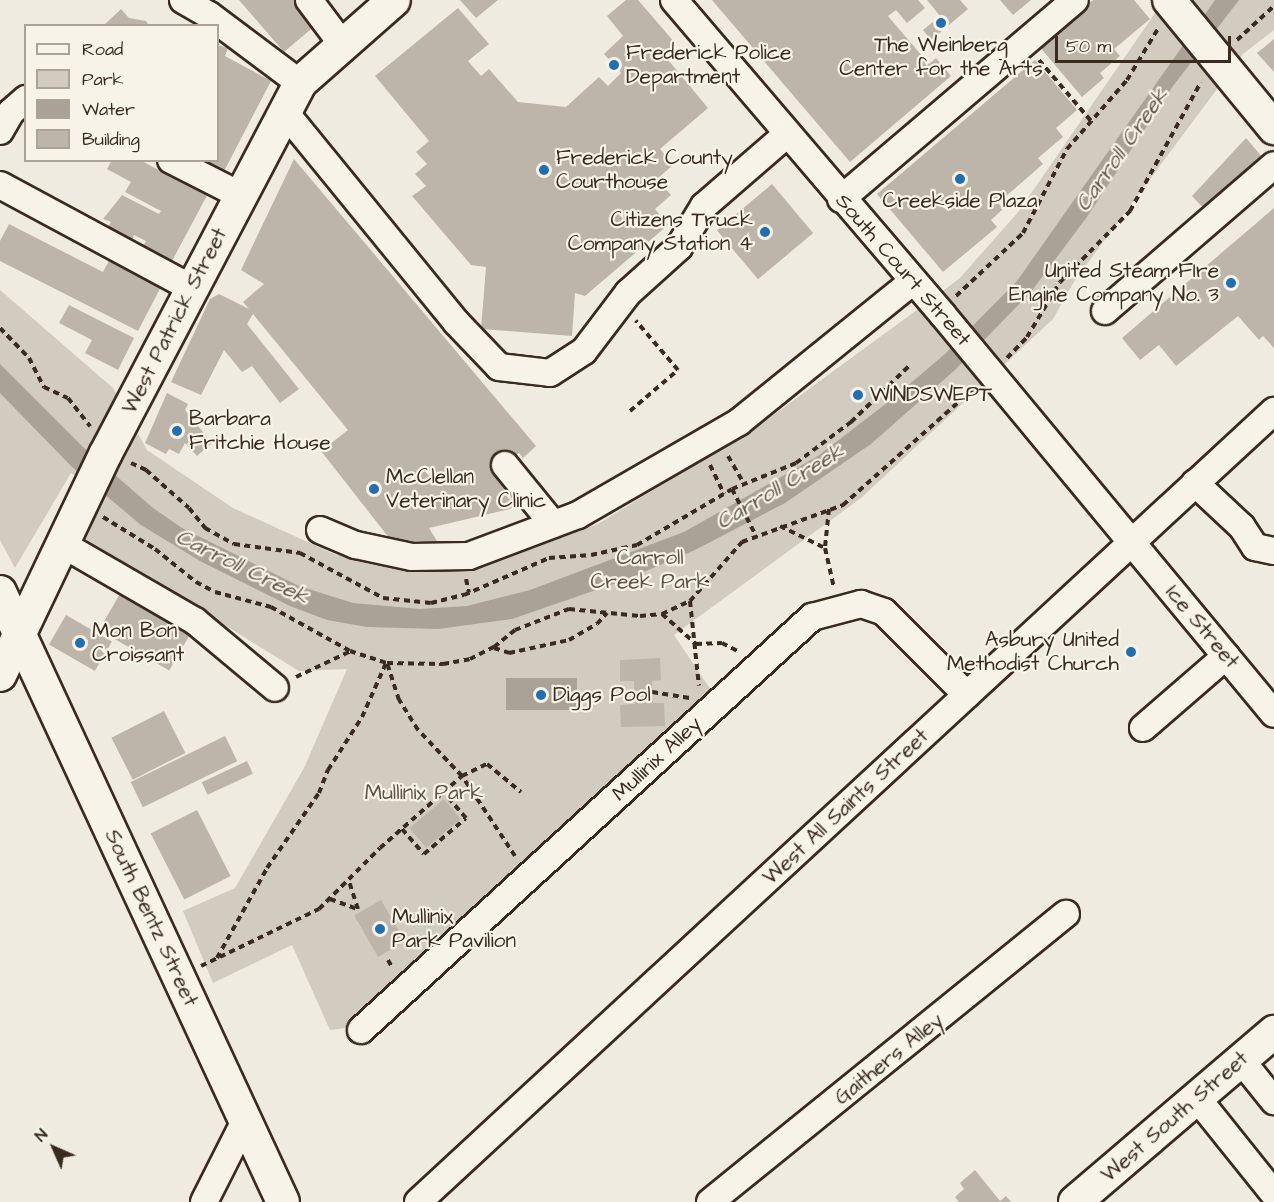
<!DOCTYPE html>
<html>
<head>
<meta charset="utf-8">
<style>
  body { margin:0 }
  #map { position:relative; width:1274px; height:1202px; overflow:hidden; background:#efebe0; font-family:"Architects Daughter",sans-serif }
  div>[style] { position:absolute }
  [style*='--x'] { left:calc(var(--x)*1px); top:calc(var(--y)*1px); width:calc(var(--w)*1px); rotate:calc(var(--a)*1deg) }
  .green>* { inset:0; background:#d1cbc0 }
  .water>* { inset:0; background:#aaa296; transform-origin:0 0 }
  .building>* { inset:0; background:#bdb5aa; transform-origin:0 0 }
  .path>* { height:4px; margin-top:-2px; transform-origin:0; background:repeating-linear-gradient(90deg,#3b2a1e 0 6px,transparent 0 10.5px) }
  .roads { filter:drop-shadow(2px 0 #3b2a1e) drop-shadow(-2px 0 #3b2a1e) drop-shadow(0 2px #3b2a1e) drop-shadow(0 -2px #3b2a1e) }
  .minor>* { height:26px; margin:-13px; padding:0 13px; transform-origin:13px; border-radius:13px; background:#f7f3e8 }
  .major>* { height:32px; margin:-16px; padding:0 16px; transform-origin:16px; border-radius:16px; background:#f7f3e8 }
  .dots>* { width:16px; height:16px; translate:-50% -50%; box-sizing:border-box; border:3px solid #f7f3e8; border-radius:50% }
  span { translate:-50% -50%; white-space:nowrap; text-align:center; line-height:1.15; -webkit-text-stroke:4.5px #f7f3e8; paint-order:stroke }
  .poi-label { font-size:21px; color:#3b2a1e }
  .left { translate:0 -50%; text-align:left }
  .right { translate:-100% -50%; text-align:right }
  .street-label { font-size:21px; color:#3b2a1e }
  .park-label { font-size:21px; color:#605246 }
  .water-label { font-size:22px; color:#625448; font-style:italic }
  .legend { position:absolute; left:24px; top:24px; width:195px; height:138px; box-sizing:border-box; background:#f7f3e8; border:2px solid #aca397; margin:0; padding:8px 10px; list-style:none; font-size:18px; color:#3b2a1e }
  .legend li { display:flex; align-items:center; gap:12px; height:30px }
  .legend b { width:30px; border:2px solid #aca397 }
  .north { position:absolute; left:24px; top:1118px; width:60px; height:60px; -webkit-text-stroke:4px #f7f3e8; paint-order:stroke; rotate:315deg; font-size:16px; font-weight:700; line-height:24px; text-align:center; color:#3b2a1e }
  .north::after { content:''; display:block; margin:auto; width:21px; height:27px; background:#3b2a1e; clip-path:polygon(50% 0,100% 100%,50% 72%,0 100%) }
  .scale { position:absolute; left:1055px; top:36px; width:176px; height:27px; box-sizing:border-box; border:3px solid #3b2a1e; border-top:0; padding-left:8px; font-size:18px; line-height:21px; white-space:nowrap; color:#3b2a1e; -webkit-text-stroke:4px #f7f3e8; paint-order:stroke }
</style>
</head>
<body>
<div id="map">
  <div class="green">
    <i style="clip-path:polygon(1164px 0,1274px 0,1274px 30px,1243px 54px,1075px 280px,1053px 319px,861px 498px,674px 635px,713px 693px,353px 1027px,330px 1030px,292px 945px,213px 983px,183px 911px,235px 888px,304px 768px,347px 669px,299px 671px,84px 538px,103px 493px,71px 473px,15px 568px,0 540px,0 290px,113px 388px,147px 450px,233px 508px,336px 555px,449px 571px,527px 549px,598px 524px,764px 422px,959px 279px,1019px 211px)"></i>
  </div>
  <div class="water">
    <i style="clip-path:polygon(1215px 0,1239px 0,1173px 86px,1089px 214px,1031px 292px,956px 369px,871px 444px,785px 503px,695px 550px,625px 580px,512px 619px,438px 629px,367px 627px,327px 620px,290px 606px,200px 561px,141px 525px,72px 467px,0 393px,0 364px,82px 446px,153px 508px,182px 528px,299px 586px,353px 603px,420px 609px,467px 606px,530px 590px,684px 532px,818px 456px,892px 399px,945px 354px,1017px 281px)"></i>
    <i style="left:577px;top:678px;width:32px;height:71px;rotate:90deg"></i>
  </div>
  <div class="building">
    <i style="clip-path:polygon(239px 0,294px 0,316px 25px,284px 52px)"></i>
    <i style="clip-path:polygon(460px 0,498px 0,476px 18px)"></i>
    <i style="clip-path:polygon(626px 0,638px 0,676px 44px,664px 55px,708px 108px,660px 149px,673px 165px,657px 179px,671px 195px,655px 209px,668px 225px,585px 296px,575px 293px,572px 336px,481px 329px,486px 267px,471px 265px,412px 196px,426px 186px,415px 174px,427px 164px,416px 152px,429px 141px,375px 76px,458px 8px,489px 44px,468px 61px,481px 76px,489px 69px,518px 102px,566px 107px,599px 77px,608px 86px,621px 73px,604px 54px,623px 36px,607px 16px)"></i>
    <i style="clip-path:polygon(712px 0,918px 0,925px 8px,907px 23px,896px 10px,888px 16px,929px 64px,936px 58px,951px 76px,850px 162px)"></i>
    <i style="clip-path:polygon(927px 0,960px 0,968px 9px,931px 40px,923px 30px,940px 16px)"></i>
    <i style="clip-path:polygon(1000px 0,1031px 0,1013px 15px)"></i>
    <i style="clip-path:polygon(1093px 0,1134px 0,1150px 19px,1114px 49px,1120px 56px,1100px 73px,1104px 78px,1082px 97px,1039px 46px)"></i>
    <i style="clip-path:polygon(121px 9px,129px 18px,146px 21px,149px 26px,103px 26px)"></i>
    <i style="clip-path:polygon(1274px 39px,1274px 72px,1257px 53px)"></i>
    <i style="clip-path:polygon(218px 45px,228px 48px,225px 56px,271px 81px,220px 179px,187px 160px,218px 160px)"></i>
    <i style="clip-path:polygon(1035px 60px,1077px 110px,1056px 128px,1063px 137px,1038px 158px,1043px 164px,998px 203px,1003px 209px,991px 220px,997px 227px,943px 272px,877px 194px)"></i>
    <i style="clip-path:polygon(1246px 138px,1269px 165px,1210px 215px,1192px 196px)"></i>
    <i style="clip-path:polygon(294px 159px,536px 446px,523px 458px,519px 453px,493px 475px,518px 507px,429px 528px,440px 546px,397px 548px,321px 451px,348px 430px,253px 314px,247px 324px,299px 389px,280px 403px,252px 366px,242px 372px,224px 350px,201px 395px,171px 382px,210px 299px,219px 294px,249px 309px,243px 302px,264px 284px,241px 270px)"></i>
    <i style="clip-path:polygon(112px 160px,140px 160px,172px 177px,176px 170px,211px 188px,172px 261px,143px 246px,146px 241px,134px 235px,132px 240px,108px 227px,111px 222px,103px 219px,122px 195px,159px 214px,161px 211px,125px 192px,131px 182px,107px 169px)"></i>
    <i style="left:772px;top:184px;width:64px;height:72px;rotate:50deg"></i>
    <i style="clip-path:polygon(1274px 208px,1274px 348px,1263px 336px,1259px 340px,1238px 316px,1176px 366px,1159px 345px,1140px 360px,1122px 338px)"></i>
    <i style="clip-path:polygon(9px 224px,103px 272px,112px 255px,164px 281px,138px 331px,0 261px,0 241px)"></i>
    <i style="clip-path:polygon(69px 305px,134px 338px,118px 370px,85px 353px,92px 340px,59px 323px)"></i>
    <i style="clip-path:polygon(167px 393px,188px 404px,185px 410px,212px 443px,197px 456px,185px 443px,179px 454px,169px 449px,166px 454px,145px 443px)"></i>
    <i style="left:121px;top:592px;width:81px;height:44px;rotate:30deg"></i>
    <i style="left:66px;top:615px;width:53px;height:34px;rotate:30deg"></i>
    <i style="clip-path:polygon(660px 658px,661px 680px,652px 681px,653px 703px,664px 703px,665px 726px,621px 727px,620px 705px,635px 704px,634px 681px,620px 681px,620px 660px)"></i>
    <i style="left:164px;top:711px;width:47px;height:59px;rotate:63deg"></i>
    <i style="left:225px;top:736px;width:28px;height:105px;rotate:64deg"></i>
    <i style="left:247px;top:761px;width:14px;height:50px;rotate:65deg"></i>
    <i style="left:444px;top:799px;width:26px;height:45px;rotate:50deg"></i>
    <i style="left:197px;top:810px;width:74px;height:52px;rotate:63deg"></i>
    <i style="left:381px;top:900px;width:48px;height:31px;rotate:60deg"></i>
    <i style="clip-path:polygon(975px 1170px,1000px 1201px,1006px 1196px,1011px 1202px,959px 1202px,955px 1197px,964px 1189px,960px 1183px)"></i>
  </div>
  <div class="path">
    <i style="--x:1237;--y:40;--w:50;--a:-42.6"></i>
    <i style="--x:1039;--y:60;--w:82;--a:49.5"></i>
    <i style="--x:956;--y:296;--w:92;--a:-43.2"></i>
    <i style="--x:1023;--y:233;--w:95;--a:-62.4"></i>
    <i style="--x:1067;--y:149;--w:91;--a:-49"></i>
    <i style="--x:1127;--y:80;--w:62;--a:-58.9"></i>
    <i style="--x:0;--y:328;--w:42;--a:46"></i>
    <i style="--x:29;--y:358;--w:33;--a:63"></i>
    <i style="--x:44;--y:387;--w:26;--a:25"></i>
    <i style="--x:68;--y:398;--w:36;--a:52"></i>
    <i style="--x:1007;--y:358;--w:29;--a:-46"></i>
    <i style="--x:1027;--y:337;--w:64;--a:-59"></i>
    <i style="--x:1060;--y:282;--w:100;--a:-45.4"></i>
    <i style="--x:1130;--y:211;--w:147;--a:-61.2"></i>
    <i style="--x:630;--y:411;--w:63;--a:-40.5"></i>
    <i style="--x:678;--y:370;--w:65;--a:-130.6"></i>
    <i style="--x:728;--y:456;--w:32;--a:60"></i>
    <i style="--x:131;--y:463;--w:17;--a:25"></i>
    <i style="--x:146;--y:470;--w:57;--a:41.5"></i>
    <i style="--x:189;--y:508;--w:26;--a:51"></i>
    <i style="--x:205;--y:528;--w:33;--a:29"></i>
    <i style="--x:234;--y:544;--w:67;--a:7.8"></i>
    <i style="--x:300;--y:553;--w:94;--a:28.5"></i>
    <i style="--x:383;--y:598;--w:48;--a:5.9"></i>
    <i style="--x:431;--y:603;--w:34;--a:-14"></i>
    <i style="--x:464;--y:595;--w:93;--a:-23.5"></i>
    <i style="--x:549;--y:558;--w:42;--a:-4.1"></i>
    <i style="--x:591;--y:555;--w:47;--a:-12.3"></i>
    <i style="--x:637;--y:545;--w:110;--a:-30.5"></i>
    <i style="--x:732;--y:489;--w:69;--a:-22.1"></i>
    <i style="--x:796;--y:463;--w:69;--a:-36.7"></i>
    <i style="--x:851;--y:422;--w:81;--a:-44"></i>
    <i style="--x:710;--y:465;--w:32;--a:64"></i>
    <i style="--x:732;--y:489;--w:53;--a:62.9"></i>
    <i style="--x:829;--y:509;--w:39;--a:96"></i>
    <i style="--x:825;--y:548;--w:41;--a:77.3"></i>
    <i style="--x:103;--y:517;--w:61;--a:31.6"></i>
    <i style="--x:155;--y:549;--w:53;--a:38.8"></i>
    <i style="--x:196;--y:582;--w:21;--a:28"></i>
    <i style="--x:215;--y:592;--w:58;--a:15"></i>
    <i style="--x:271;--y:607;--w:90;--a:29.1"></i>
    <i style="--x:350;--y:651;--w:39;--a:18"></i>
    <i style="--x:387;--y:663;--w:56;--a:1"></i>
    <i style="--x:443;--y:664;--w:27;--a:-10"></i>
    <i style="--x:470;--y:659;--w:27;--a:-27"></i>
    <i style="--x:494;--y:647;--w:27;--a:-39"></i>
    <i style="--x:515;--y:630;--w:58;--a:-21.3"></i>
    <i style="--x:569;--y:609;--w:71;--a:5.6"></i>
    <i style="--x:640;--y:616;--w:22;--a:-5"></i>
    <i style="--x:662;--y:614;--w:31;--a:-25"></i>
    <i style="--x:690;--y:601;--w:79;--a:-48.6"></i>
    <i style="--x:742;--y:542;--w:108;--a:-20.1"></i>
    <i style="--x:843;--y:505;--w:174;--a:-41.7"></i>
    <i style="--x:780;--y:526;--w:50;--a:26.1"></i>
    <i style="--x:466;--y:579;--w:14;--a:78"></i>
    <i style="--x:690;--y:601;--w:85;--a:84"></i>
    <i style="--x:662;--y:614;--w:45;--a:41.4"></i>
    <i style="--x:696;--y:644;--w:26;--a:-2"></i>
    <i style="--x:722;--y:643;--w:18;--a:27"></i>
    <i style="--x:494;--y:648;--w:16;--a:18"></i>
    <i style="--x:509;--y:653;--w:61;--a:-12.2"></i>
    <i style="--x:569;--y:640;--w:32;--a:-30"></i>
    <i style="--x:597;--y:624;--w:15;--a:-48"></i>
    <i style="--x:296;--y:677;--w:59;--a:-25.3"></i>
    <i style="--x:652;--y:692;--w:38;--a:9"></i>
    <i style="--x:402;--y:829;--w:33;--a:49"></i>
    <i style="--x:424;--y:854;--w:55;--a:-40.6"></i>
    <i style="--x:466;--y:818;--w:33;--a:-131"></i>
    <i style="--x:515;--y:856;--w:96;--a:-123.5"></i>
    <i style="--x:462;--y:776;--w:28;--a:-26"></i>
    <i style="--x:487;--y:764;--w:44;--a:39.5"></i>
    <i style="--x:330;--y:899;--w:30;--a:20"></i>
    <i style="--x:358;--y:909;--w:28;--a:-108"></i>
    <i style="--x:217;--y:958;--w:103;--a:-60.9"></i>
    <i style="--x:267;--y:868;--w:91;--a:-55.3"></i>
    <i style="--x:319;--y:793;--w:25;--a:-69"></i>
    <i style="--x:328;--y:770;--w:63;--a:-57.3"></i>
    <i style="--x:362;--y:717;--w:59;--a:-66"></i>
    <i style="--x:388;--y:960;--w:10;--a:61"></i>
    <i style="--x:201;--y:966;--w:131;--a:-25.8"></i>
    <i style="--x:319;--y:909;--w:86;--a:-45"></i>
    <i style="--x:380;--y:848;--w:109;--a:-41.3"></i>
    <i style="--x:462;--y:776;--w:64;--a:-133.7"></i>
    <i style="--x:418;--y:730;--w:36;--a:-122"></i>
    <i style="--x:399;--y:700;--w:39;--a:-108"></i>
  </div>
  <div class="roads">
    <div class="minor">
      <i style="--x:183;--y:0;--w:30;--a:30"></i>
      <i style="--x:209;--y:15;--w:114;--a:36.8"></i>
      <i style="--x:309;--y:0;--w:55;--a:53.1"></i>
      <i style="--x:674;--y:0;--w:414;--a:49.5"></i>
      <i style="--x:943;--y:315;--w:518;--a:50.32"></i>
      <i style="--x:284;--y:111;--w:272;--a:50.8"></i>
      <i style="--x:456;--y:322;--w:62;--a:46.3"></i>
      <i style="--x:499;--y:367;--w:51;--a:6.7"></i>
      <i style="--x:550;--y:373;--w:40;--a:-32.9"></i>
      <i style="--x:584;--y:351;--w:73;--a:-52.8"></i>
      <i style="--x:628;--y:293;--w:69;--a:-42"></i>
      <i style="--x:679;--y:247;--w:48;--a:-58.6"></i>
      <i style="--x:704;--y:206;--w:110;--a:-40.9"></i>
      <i style="--x:0;--y:131;--w:22;--a:-60"></i>
      <i style="--x:11;--y:112;--w:20;--a:-41"></i>
      <i style="--x:171;--y:160;--w:77;--a:26.9"></i>
      <i style="--x:0;--y:185;--w:217;--a:28.3"></i>
      <i style="--x:841;--y:199;--w:307;--a:-40.4"></i>
      <i style="--x:1105;--y:311;--w:223;--a:-40.8"></i>
      <i style="--x:505;--y:465;--w:76;--a:50.9"></i>
      <i style="--x:1195;--y:483;--w:64;--a:43.1"></i>
      <i style="--x:1242;--y:527;--w:24;--a:57"></i>
      <i style="--x:1255;--y:547;--w:19;--a:12"></i>
      <i style="--x:320;--y:530;--w:39;--a:23"></i>
      <i style="--x:356;--y:545;--w:57;--a:12.1"></i>
      <i style="--x:412;--y:557;--w:57;--a:-1"></i>
      <i style="--x:469;--y:556;--w:116;--a:-20.6"></i>
      <i style="--x:578;--y:515;--w:186;--a:-30"></i>
      <i style="--x:739;--y:422;--w:223;--a:-39"></i>
      <i style="--x:62;--y:544;--w:154;--a:30.1"></i>
      <i style="--x:195;--y:621;--w:104;--a:39.9"></i>
      <i style="--x:1143;--y:728;--w:110;--a:-40.9"></i>
      <i style="--x:361;--y:1030;--w:612;--a:-42.48"></i>
      <i style="--x:812;--y:617;--w:51;--a:-14.9"></i>
      <i style="--x:861;--y:604;--w:24;--a:19"></i>
      <i style="--x:884;--y:612;--w:117;--a:45"></i>
      <i style="--x:1241;--y:1060;--w:53;--a:51.2"></i>
      <i style="--x:1197;--y:1098;--w:123;--a:51.3"></i>
      <i style="--x:204;--y:1202;--w:93;--a:-63.2"></i>
      <i style="--x:418;--y:1202;--w:1166;--a:-42.74"></i>
      <i style="--x:710;--y:1202;--w:458;--a:-39"></i>
    </div>
    <div class="major">
      <i style="--x:1169;--y:0;--w:166;--a:50.6"></i>
      <i style="--x:0;--y:592;--w:672;--a:65.11"></i>
      <i style="--x:0;--y:675;--w:246;--a:-64.5"></i>
      <i style="--x:106;--y:453;--w:418;--a:-62.3"></i>
      <i style="--x:300;--y:83;--w:125;--a:-41.4"></i>
      <i style="--x:1075;--y:1202;--w:262;--a:-40.5"></i>
    </div>
  </div>
  <div class="dots">
    <i style="left:941px;top:23px;background:#1f6fb2"></i>
    <i style="left:614px;top:65px;background:#1f6fb2"></i>
    <i style="left:544px;top:170px;background:#1f6fb2"></i>
    <i style="left:960px;top:179px;background:#1f6fb2"></i>
    <i style="left:765px;top:232px;background:#1f6fb2"></i>
    <i style="left:1231px;top:283px;background:#1f6fb2"></i>
    <i style="left:858px;top:395px;background:#1f6fb2"></i>
    <i style="left:177px;top:431px;background:#1f6fb2"></i>
    <i style="left:374px;top:489px;background:#1f6fb2"></i>
    <i style="left:80px;top:643px;background:#1f6fb2"></i>
    <i style="left:1131px;top:652px;background:#1f6fb2"></i>
    <i style="left:541px;top:695px;background:#1f6fb2"></i>
    <i style="left:380px;top:929px;background:#1f6fb2"></i>
  </div>
  <div class="poi-label">
    <span style="left:941px;top:57px">The Weinberg<br>Center for the Arts</span>
    <span class="left" style="left:626px;top:65px">Frederick Police<br>Department</span>
    <span class="left" style="left:556px;top:170px">Frederick County<br>Courthouse</span>
    <span style="left:960px;top:201px">Creekside Plaza</span>
    <span class="right" style="left:753px;top:232px">Citizens Truck<br>Company Station 4</span>
    <span class="right" style="left:1219px;top:283px">United Steam FIre<br>Engine Company No. 3</span>
    <span class="left" style="left:870px;top:395px">WINDSWEPT</span>
    <span class="left" style="left:189px;top:431px">Barbara<br>Fritchie House</span>
    <span class="left" style="left:386px;top:489px">McClellan<br>Veterinary Clinic</span>
    <span class="left" style="left:92px;top:643px">Mon Bon<br>Croissant</span>
    <span class="right" style="left:1119px;top:652px">Asbury United<br>Methodist Church</span>
    <span class="left" style="left:553px;top:695px">Diggs Pool</span>
    <span class="left" style="left:392px;top:929px">Mullinix<br>Park Pavilion</span>
  </div>
  <div class="street-label">
    <span style="left:903px;top:270px;rotate:49deg">South Court Street</span>
    <span style="left:175px;top:321px;rotate:-63deg">West Patrick Street</span>
    <span style="left:1202px;top:627px;rotate:50deg">Ice Street</span>
    <span style="left:657px;top:759px;rotate:-43deg">Mullinix Alley</span>
    <span style="left:846px;top:807px;rotate:-43deg">West All Saints Street</span>
    <span style="left:151px;top:918px;rotate:65deg">South Bentz Street</span>
    <span style="left:889px;top:1059px;rotate:-39deg">Gaithers Alley</span>
    <span style="left:1175px;top:1117px;rotate:-41deg">West South Street</span>
  </div>
  <div class="park-label">
    <span style="left:650px;top:570px">Carroll<br>Creek Park</span>
    <span style="left:424px;top:793px">Mullinix Park</span>
  </div>
  <div class="water-label">
    <span style="left:1122px;top:150px;rotate:-55deg">Carroll Creek</span>
    <span style="left:780px;top:487px;rotate:-31deg">Carroll Creek</span>
    <span style="left:242px;top:567px;rotate:26deg">Carroll Creek</span>
  </div>
  <ul class="legend">
  <li><b style="height:8px;background:#f7f3e8"></b>Road</li>
  <li><b style="height:16px;background:#d1cbc0"></b>Park</li>
  <li><b style="height:16px;background:#aaa296"></b>Water</li>
  <li><b style="height:16px;background:#bdb5aa"></b>Building</li>
  </ul>
  <div class="north">N</div>
  <div class="scale">50 m</div>
</div>
</body>
</html>
